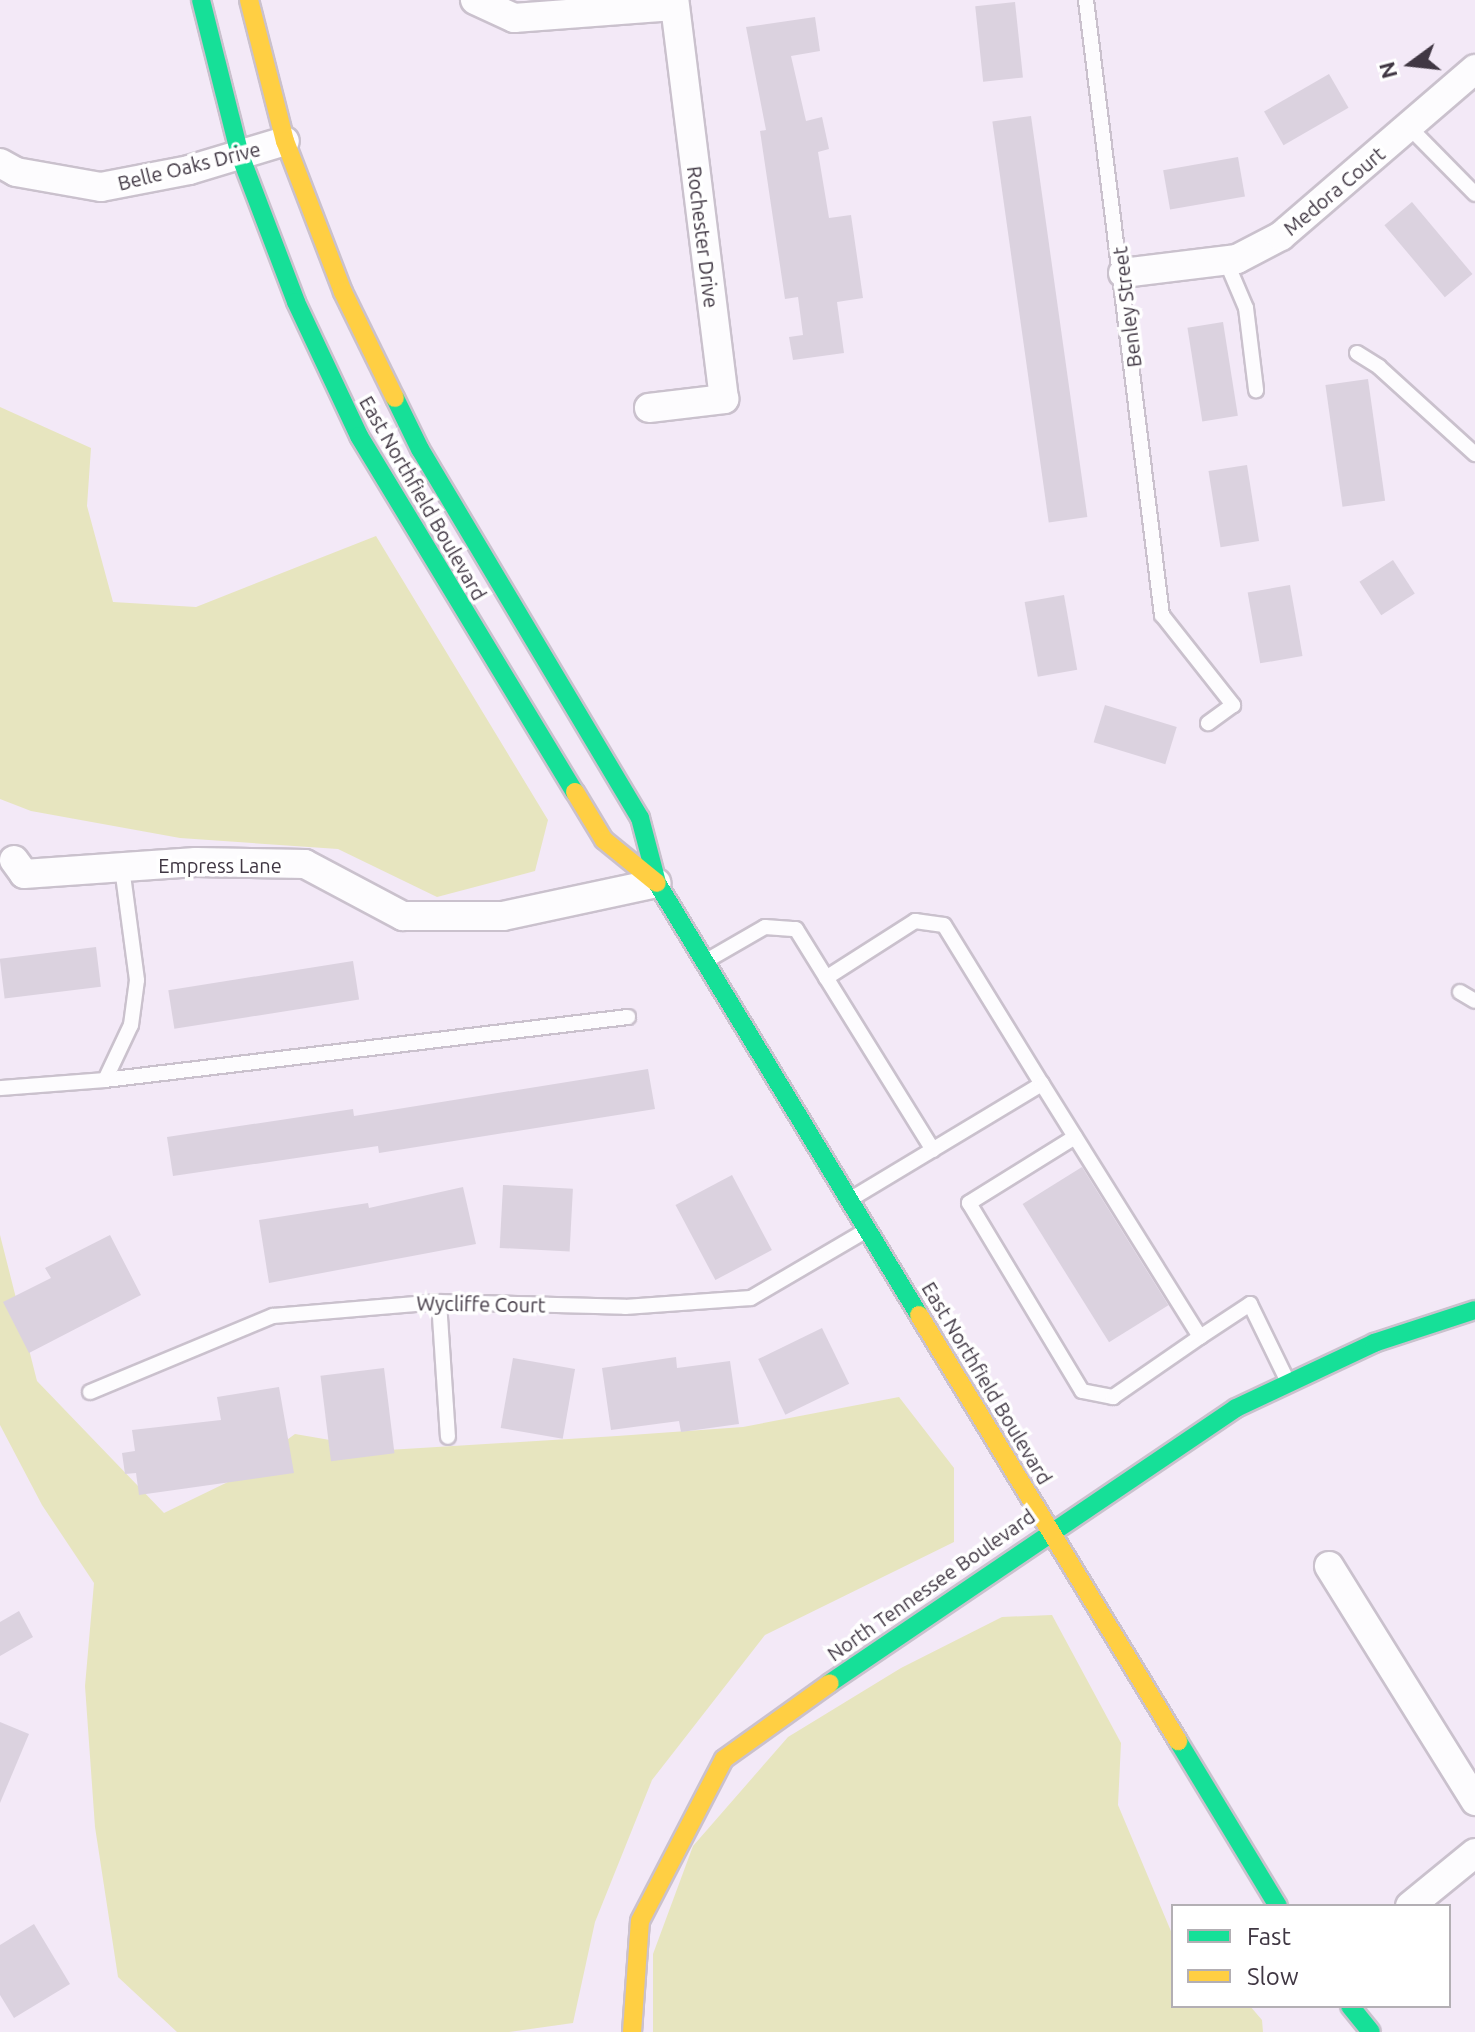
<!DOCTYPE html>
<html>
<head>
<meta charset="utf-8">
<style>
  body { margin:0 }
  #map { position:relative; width:1475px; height:2032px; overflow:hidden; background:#f3e9f7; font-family:Ubuntu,sans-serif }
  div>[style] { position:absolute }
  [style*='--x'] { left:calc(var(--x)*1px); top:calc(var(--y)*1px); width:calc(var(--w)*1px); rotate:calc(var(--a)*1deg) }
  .green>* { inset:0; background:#e7e5bf }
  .building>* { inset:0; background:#dbd2df; transform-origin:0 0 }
  .roads { filter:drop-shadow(2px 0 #cac1cd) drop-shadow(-2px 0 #cac1cd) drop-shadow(0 2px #cac1cd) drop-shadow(0 -2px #cac1cd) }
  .lane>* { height:14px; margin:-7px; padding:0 7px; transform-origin:7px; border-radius:7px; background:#fdfcfe }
  .street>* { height:28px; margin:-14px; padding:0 14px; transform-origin:14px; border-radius:14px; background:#fdfcfe }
  .fast>* { height:18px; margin:-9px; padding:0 9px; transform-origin:9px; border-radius:9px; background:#16e098 }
  .slow>* { height:18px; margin:-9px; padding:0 9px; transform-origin:9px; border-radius:9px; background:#ffcf43 }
  span { translate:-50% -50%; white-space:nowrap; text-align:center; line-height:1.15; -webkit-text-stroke:7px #fff; paint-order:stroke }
  .street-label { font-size:20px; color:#403743 }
  .legend { position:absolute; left:1171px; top:1904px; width:280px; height:104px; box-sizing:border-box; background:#fff; border:2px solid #b3afb4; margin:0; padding:10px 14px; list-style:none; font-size:24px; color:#403743 }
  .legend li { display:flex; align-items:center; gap:16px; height:40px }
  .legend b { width:40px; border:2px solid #b3afb4 }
  .north { position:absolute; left:1371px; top:24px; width:80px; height:80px; -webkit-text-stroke:6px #fff; paint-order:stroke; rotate:255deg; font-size:22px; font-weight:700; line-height:32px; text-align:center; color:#403743 }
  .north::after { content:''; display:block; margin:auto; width:28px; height:36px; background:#403743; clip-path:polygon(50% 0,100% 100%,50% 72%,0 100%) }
</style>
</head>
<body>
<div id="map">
  <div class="green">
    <i style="clip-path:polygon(0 407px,91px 448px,87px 506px,113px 602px,196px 607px,376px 536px,548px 820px,535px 871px,437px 897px,338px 849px,180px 838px,31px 811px,0 799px)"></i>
    <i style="clip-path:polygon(0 1235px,37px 1381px,164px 1513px,232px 1480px,295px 1434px,388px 1450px,617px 1436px,743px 1427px,899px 1397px,954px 1468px,954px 1542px,765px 1635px,652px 1780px,595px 1922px,573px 2023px,509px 2032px,177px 2032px,118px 1977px,95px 1827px,85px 1686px,94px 1583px,42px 1505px,0 1425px)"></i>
    <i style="clip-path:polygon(1052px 1615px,1121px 1743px,1118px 1805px,1173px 1936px,1173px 2006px,1250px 2006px,1262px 2020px,1263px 2032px,653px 2032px,653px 1954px,693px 1846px,788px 1737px,901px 1668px,1002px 1617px)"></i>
  </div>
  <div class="building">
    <i style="left:1015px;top:2px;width:76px;height:40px;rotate:84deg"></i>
    <i style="clip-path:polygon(815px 17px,820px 51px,791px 56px,806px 121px,822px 117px,829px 149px,818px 152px,829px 218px,851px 215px,863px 298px,837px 302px,844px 353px,793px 360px,789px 337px,803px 335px,798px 297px,785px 299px,760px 131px,766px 130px,746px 27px)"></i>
    <i style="left:1329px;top:74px;width:39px;height:75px;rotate:60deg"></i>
    <i style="left:1031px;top:116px;width:405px;height:39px;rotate:82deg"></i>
    <i style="left:1238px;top:157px;width:40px;height:76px;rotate:80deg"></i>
    <i style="left:1412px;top:202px;width:94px;height:36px;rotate:50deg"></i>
    <i style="left:1223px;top:322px;width:95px;height:36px;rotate:81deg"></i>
    <i style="left:1368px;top:379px;width:123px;height:43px;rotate:82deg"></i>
    <i style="left:1247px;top:465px;width:77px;height:39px;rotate:81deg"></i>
    <i style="left:1393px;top:560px;width:40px;height:40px;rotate:57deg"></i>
    <i style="left:1290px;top:585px;width:72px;height:43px;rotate:80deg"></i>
    <i style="left:1064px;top:595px;width:76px;height:40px;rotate:80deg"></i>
    <i style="left:1105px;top:705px;width:75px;height:39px;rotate:17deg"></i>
    <i style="left:96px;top:947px;width:40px;height:97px;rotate:83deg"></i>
    <i style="left:353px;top:961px;width:39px;height:187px;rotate:81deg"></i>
    <i style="clip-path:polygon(648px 1069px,655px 1109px,379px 1153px,378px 1146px,173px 1176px,167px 1137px,353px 1109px,354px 1116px)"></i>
    <i style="left:1082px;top:1167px;width:163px;height:70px;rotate:58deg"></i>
    <i style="left:732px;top:1175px;width:85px;height:64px;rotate:62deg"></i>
    <i style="left:503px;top:1185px;width:70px;height:63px;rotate:3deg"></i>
    <i style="clip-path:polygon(463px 1187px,476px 1244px,269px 1283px,259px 1220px,368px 1203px,369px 1208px)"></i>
    <i style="clip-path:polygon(110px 1235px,141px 1295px,29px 1353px,3px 1302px,51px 1278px,45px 1268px)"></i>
    <i style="left:822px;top:1328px;width:62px;height:71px;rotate:64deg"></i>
    <i style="clip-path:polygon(676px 1357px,677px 1368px,730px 1361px,739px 1424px,681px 1432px,679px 1421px,611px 1430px,602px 1368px)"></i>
    <i style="left:513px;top:1358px;width:63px;height:71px;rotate:10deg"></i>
    <i style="left:384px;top:1368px;width:86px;height:64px;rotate:83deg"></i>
    <i style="clip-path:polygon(279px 1387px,294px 1473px,139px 1495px,136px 1473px,125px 1474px,122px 1453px,135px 1451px,132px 1430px,221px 1420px,217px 1397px)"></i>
    <i style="clip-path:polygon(19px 1611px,33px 1637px,0 1656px,0 1622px)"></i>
    <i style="clip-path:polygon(0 1722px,29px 1734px,0 1803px)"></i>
    <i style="clip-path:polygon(34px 1924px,70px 1984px,14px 2018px,0 1995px,0 1945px)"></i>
  </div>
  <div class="roads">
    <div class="lane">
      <i style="--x:1086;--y:0;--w:620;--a:82.96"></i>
      <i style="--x:1162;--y:615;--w:115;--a:51.7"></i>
      <i style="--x:1233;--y:705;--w:31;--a:144"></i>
      <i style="--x:1409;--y:127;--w:94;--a:45.4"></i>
      <i style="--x:1226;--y:261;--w:51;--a:66.9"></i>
      <i style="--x:1246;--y:308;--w:83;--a:83"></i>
      <i style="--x:1357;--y:353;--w:26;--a:32"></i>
      <i style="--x:1379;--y:367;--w:130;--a:42.2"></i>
      <i style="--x:706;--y:961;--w:68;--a:-30"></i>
      <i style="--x:765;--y:927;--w:31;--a:4"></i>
      <i style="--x:796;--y:929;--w:260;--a:58.2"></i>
      <i style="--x:826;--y:978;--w:106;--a:-32.6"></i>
      <i style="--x:915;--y:921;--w:29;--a:8"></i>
      <i style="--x:944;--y:925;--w:187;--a:58.4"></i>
      <i style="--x:1460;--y:992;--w:17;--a:31"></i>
      <i style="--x:105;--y:1080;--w:61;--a:-64.7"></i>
      <i style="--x:131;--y:1025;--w:45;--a:-82.4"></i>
      <i style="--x:137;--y:980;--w:114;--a:-97.6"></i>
      <i style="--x:0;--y:1088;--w:105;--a:-4.4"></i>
      <i style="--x:105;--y:1080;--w:527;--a:-6.87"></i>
      <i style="--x:1075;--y:1137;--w:125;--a:148.1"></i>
      <i style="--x:969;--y:1203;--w:219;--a:59"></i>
      <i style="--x:1082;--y:1391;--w:32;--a:11"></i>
      <i style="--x:1113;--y:1397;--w:106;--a:-34.6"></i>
      <i style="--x:851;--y:1199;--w:223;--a:-31.1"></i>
      <i style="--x:1042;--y:1084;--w:298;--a:58"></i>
      <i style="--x:1200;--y:1337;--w:60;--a:-33.4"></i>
      <i style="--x:1250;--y:1304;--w:87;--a:64"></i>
      <i style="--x:439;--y:1302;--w:135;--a:86.2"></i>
      <i style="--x:90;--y:1392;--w:198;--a:-22.6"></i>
      <i style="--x:273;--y:1316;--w:167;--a:-4.8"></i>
      <i style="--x:439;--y:1302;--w:186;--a:1.5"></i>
      <i style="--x:625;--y:1307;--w:126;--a:-4.1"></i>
      <i style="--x:751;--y:1298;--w:132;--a:-30.4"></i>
    </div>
    <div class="street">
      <i style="--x:475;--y:0;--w:43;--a:24.8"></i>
      <i style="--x:514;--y:18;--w:160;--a:-4.3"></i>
      <i style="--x:0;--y:163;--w:18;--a:29"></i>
      <i style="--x:16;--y:172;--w:86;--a:10"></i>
      <i style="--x:101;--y:187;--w:90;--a:-10.9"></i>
      <i style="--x:189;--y:170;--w:100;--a:-16.8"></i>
      <i style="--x:1123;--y:273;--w:115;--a:-7"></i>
      <i style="--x:1237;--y:259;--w:50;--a:-27.6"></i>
      <i style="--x:1281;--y:236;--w:256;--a:-40.7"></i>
      <i style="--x:649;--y:408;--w:76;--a:-6.8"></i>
      <i style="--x:724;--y:399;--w:402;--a:-97.1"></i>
      <i style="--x:14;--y:860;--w:17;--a:54"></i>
      <i style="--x:24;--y:874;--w:172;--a:-4"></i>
      <i style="--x:196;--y:862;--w:109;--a:1.1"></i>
      <i style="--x:305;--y:864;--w:111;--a:28"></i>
      <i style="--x:403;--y:916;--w:100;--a:0"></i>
      <i style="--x:503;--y:916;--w:157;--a:-12.1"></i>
      <i style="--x:1329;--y:1566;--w:277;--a:58.1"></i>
      <i style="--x:1410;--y:1906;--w:84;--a:-39.2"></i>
    </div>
    <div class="fast">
      <i style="--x:201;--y:0;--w:160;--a:75.9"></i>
      <i style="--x:240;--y:155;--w:157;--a:69.1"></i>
      <i style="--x:296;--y:302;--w:148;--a:64.8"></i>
      <i style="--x:359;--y:436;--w:416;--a:58.8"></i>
      <i style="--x:395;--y:398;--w:57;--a:63.9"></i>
      <i style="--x:420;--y:449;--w:430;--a:59.2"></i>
      <i style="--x:640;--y:818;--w:67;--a:75.3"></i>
      <i style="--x:657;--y:883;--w:505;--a:58.76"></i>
      <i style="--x:830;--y:1683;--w:490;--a:-34.1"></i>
      <i style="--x:1236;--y:1408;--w:153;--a:-25.2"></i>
      <i style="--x:1374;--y:1343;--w:106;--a:-18.1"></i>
      <i style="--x:1178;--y:1741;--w:193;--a:58.8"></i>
      <i style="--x:1350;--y:2006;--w:33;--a:51"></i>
    </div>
    <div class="slow">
      <i style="--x:249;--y:0;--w:146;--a:75.7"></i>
      <i style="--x:285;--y:141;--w:162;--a:69"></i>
      <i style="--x:343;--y:292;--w:118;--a:63.9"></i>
      <i style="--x:575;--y:792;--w:56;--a:58.9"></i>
      <i style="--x:604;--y:840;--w:68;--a:39.1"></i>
      <i style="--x:919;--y:1315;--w:499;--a:58.7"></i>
      <i style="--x:632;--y:2032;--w:111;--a:-85.9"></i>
      <i style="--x:640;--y:1921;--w:182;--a:-62.6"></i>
      <i style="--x:724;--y:1759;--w:130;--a:-35.6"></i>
    </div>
  </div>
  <div class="street-label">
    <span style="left:189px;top:166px;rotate:-14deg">Belle Oaks Drive</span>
    <span style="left:1334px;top:191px;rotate:-40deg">Medora Court</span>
    <span style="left:703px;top:237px;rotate:83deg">Rochester Drive</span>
    <span style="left:1127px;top:307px;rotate:-97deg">Benley Street</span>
    <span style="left:423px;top:498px;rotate:60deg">East Northfield Boulevard</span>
    <span style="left:220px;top:865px">Empress Lane</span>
    <span style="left:481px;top:1304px;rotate:1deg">Wycliffe Court</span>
    <span style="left:987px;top:1383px;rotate:59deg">East Northfield Boulevard</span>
    <span style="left:931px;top:1585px;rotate:-35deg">North Tennessee Boulevard</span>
  </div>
  <ul class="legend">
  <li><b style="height:10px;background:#16e098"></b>Fast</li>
  <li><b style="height:10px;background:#ffcf43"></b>Slow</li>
  </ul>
  <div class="north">N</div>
</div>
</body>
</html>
